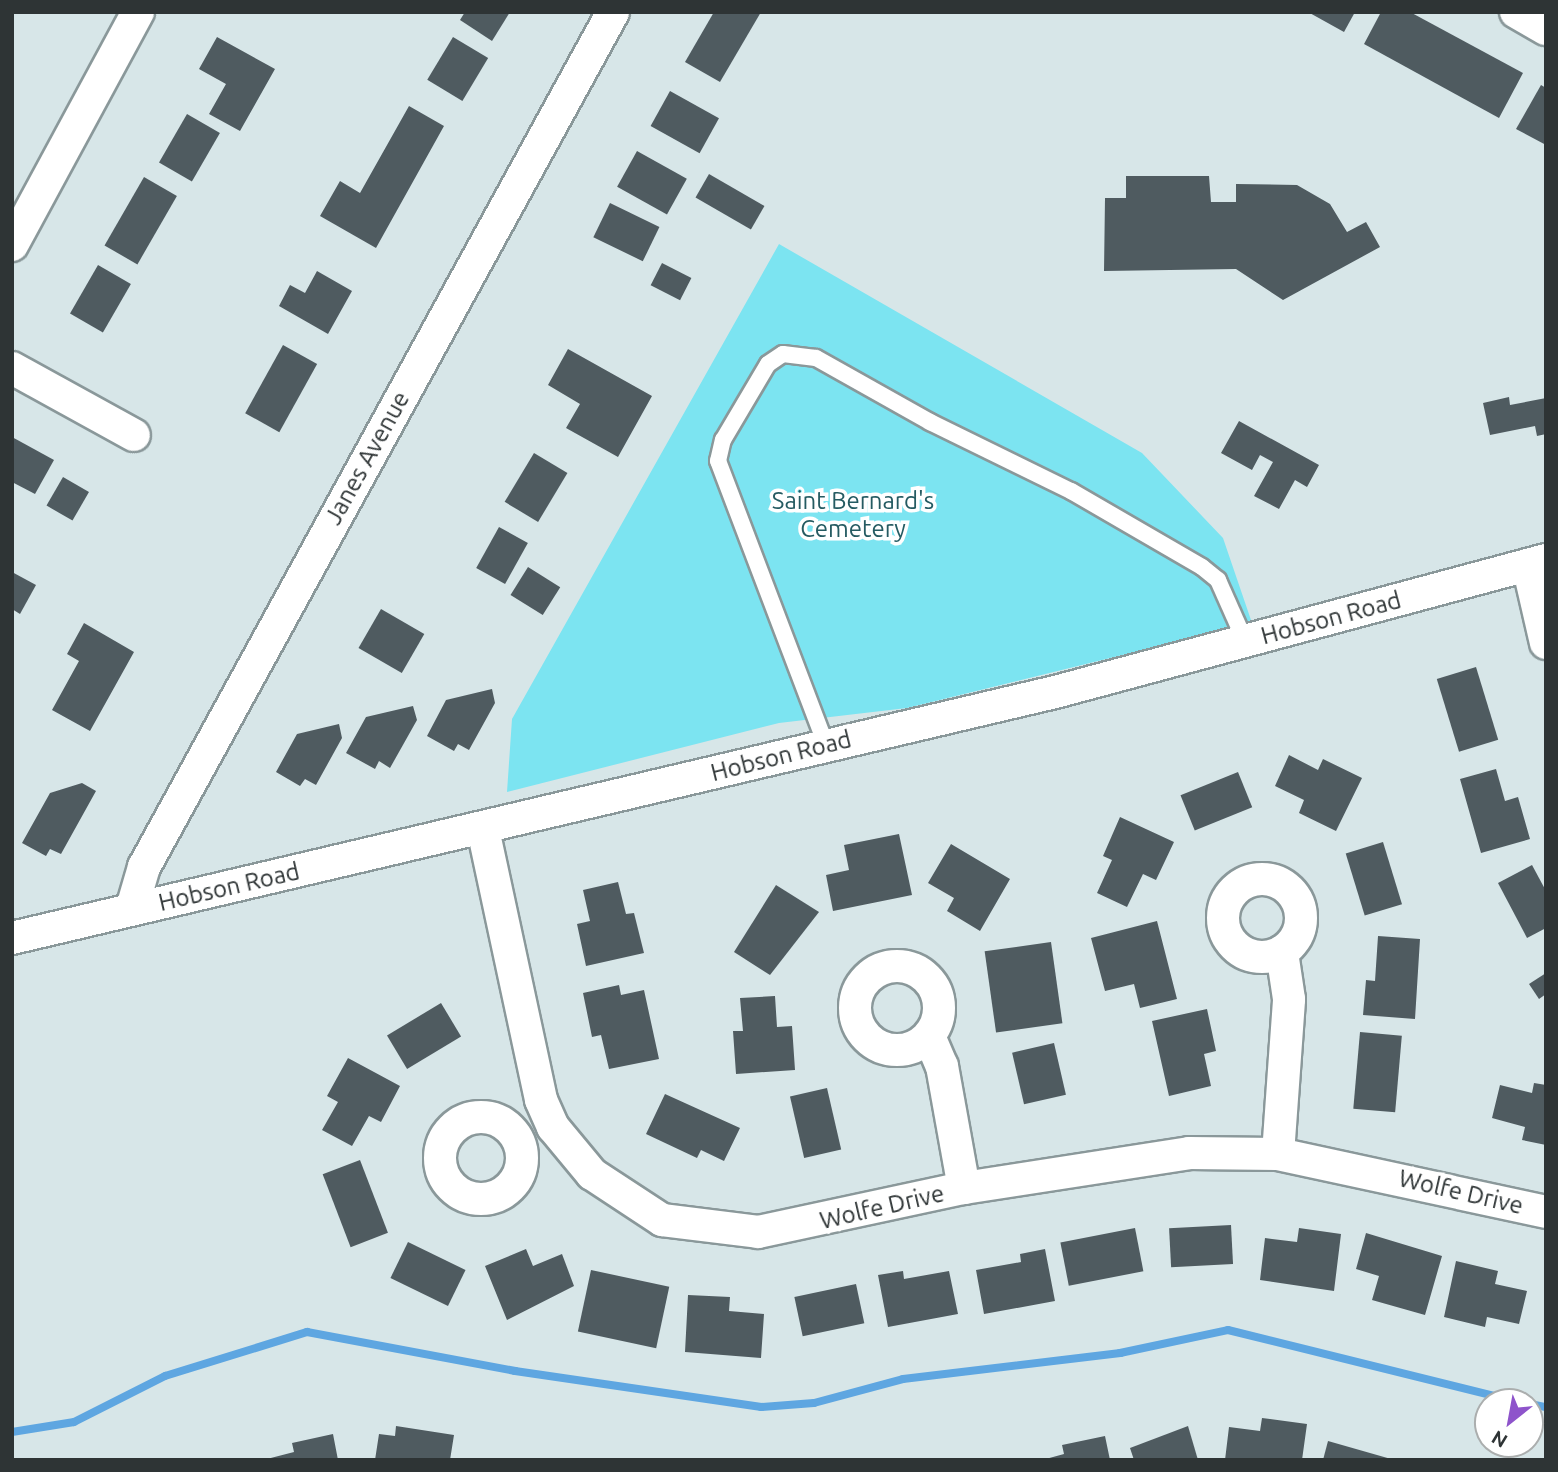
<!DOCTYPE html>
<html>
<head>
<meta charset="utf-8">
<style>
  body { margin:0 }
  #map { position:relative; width:1558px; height:1472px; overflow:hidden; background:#d7e6e8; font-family:Ubuntu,sans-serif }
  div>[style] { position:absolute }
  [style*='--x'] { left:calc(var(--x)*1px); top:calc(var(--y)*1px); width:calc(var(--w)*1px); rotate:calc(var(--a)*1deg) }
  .green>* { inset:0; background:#7ce4f1 }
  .stream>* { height:8px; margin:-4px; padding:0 4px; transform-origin:4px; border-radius:4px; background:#5ea6e1 }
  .building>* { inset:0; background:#4f5b60; transform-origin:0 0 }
  .roads { filter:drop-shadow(2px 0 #8a989a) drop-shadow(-2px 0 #8a989a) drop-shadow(0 2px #8a989a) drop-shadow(0 -2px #8a989a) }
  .lane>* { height:16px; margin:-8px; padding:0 8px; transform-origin:8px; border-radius:8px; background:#fff }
  .street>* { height:32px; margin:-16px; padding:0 16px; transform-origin:16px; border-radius:16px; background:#fff }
  .street>.ring { margin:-16px; padding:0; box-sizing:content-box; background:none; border:32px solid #fff; border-radius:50% }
  span { translate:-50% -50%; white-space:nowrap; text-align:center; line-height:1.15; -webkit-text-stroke:7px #fff; paint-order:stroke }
  .street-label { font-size:24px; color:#2e3435 }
  .park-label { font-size:24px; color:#255b62 }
  .frame { position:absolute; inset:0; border:14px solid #2e3435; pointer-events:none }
  .north { position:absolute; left:1474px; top:1388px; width:70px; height:70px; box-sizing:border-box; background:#fff; border:2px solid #abaeae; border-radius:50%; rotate:211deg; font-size:19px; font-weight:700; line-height:28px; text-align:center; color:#2e3435 }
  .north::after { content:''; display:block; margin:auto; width:24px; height:32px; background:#8e54cb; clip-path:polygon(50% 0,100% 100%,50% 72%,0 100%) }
</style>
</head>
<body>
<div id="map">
  <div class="green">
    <i style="clip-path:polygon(779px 244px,1142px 453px,1223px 538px,1252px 623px,907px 708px,779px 723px,507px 792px,512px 719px)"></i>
  </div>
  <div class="stream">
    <i style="--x:1530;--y:1404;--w:16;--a:11"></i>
    <i style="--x:12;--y:1432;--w:63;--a:-9.2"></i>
    <i style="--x:74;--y:1422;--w:102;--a:-26.8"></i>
    <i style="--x:165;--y:1376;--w:149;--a:-17.2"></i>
    <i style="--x:307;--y:1332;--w:212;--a:10.6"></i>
    <i style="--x:515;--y:1371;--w:249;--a:8.3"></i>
    <i style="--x:761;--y:1407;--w:53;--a:-4.3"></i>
    <i style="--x:814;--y:1403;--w:92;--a:-15.1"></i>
    <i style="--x:903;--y:1379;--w:219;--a:-6.8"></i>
    <i style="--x:1120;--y:1353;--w:110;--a:-12"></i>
    <i style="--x:1228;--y:1330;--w:299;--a:13.9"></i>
  </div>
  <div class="building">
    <i style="clip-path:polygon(465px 12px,510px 12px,492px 41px,460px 20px)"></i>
    <i style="clip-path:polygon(714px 12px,761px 12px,720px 82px,685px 62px)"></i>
    <i style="clip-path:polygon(1308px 12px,1355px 12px,1344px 32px)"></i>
    <i style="clip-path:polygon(1381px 12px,1410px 12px,1523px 73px,1499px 118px,1364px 44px)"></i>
    <i style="clip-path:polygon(217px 37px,275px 69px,240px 131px,209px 114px,226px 84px,199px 69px)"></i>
    <i style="left:453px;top:37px;width:41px;height:50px;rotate:31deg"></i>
    <i style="clip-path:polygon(1541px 85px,1546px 88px,1546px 145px,1516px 129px)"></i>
    <i style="left:670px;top:91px;width:56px;height:40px;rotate:29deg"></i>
    <i style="clip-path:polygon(409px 106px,444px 126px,376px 248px,320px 216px,340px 181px,360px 193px)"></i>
    <i style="left:187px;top:114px;width:38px;height:56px;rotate:30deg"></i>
    <i style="left:637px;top:151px;width:57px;height:41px;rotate:29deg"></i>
    <i style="left:709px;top:174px;width:64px;height:27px;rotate:30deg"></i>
    <i style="clip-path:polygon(1126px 176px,1209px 176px,1211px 202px,1236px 202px,1236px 184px,1297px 185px,1330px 204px,1347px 232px,1366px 222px,1380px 247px,1283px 300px,1236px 269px,1104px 271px,1105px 198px,1126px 198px)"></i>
    <i style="left:144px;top:177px;width:38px;height:79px;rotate:30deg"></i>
    <i style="left:610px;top:203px;width:55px;height:38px;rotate:26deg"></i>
    <i style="left:662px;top:263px;width:33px;height:25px;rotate:27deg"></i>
    <i style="left:98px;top:265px;width:38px;height:56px;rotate:30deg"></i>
    <i style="clip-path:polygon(317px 271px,352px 291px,328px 334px,279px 306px,290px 285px,305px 293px)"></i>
    <i style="left:283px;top:345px;width:39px;height:78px;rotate:29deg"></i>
    <i style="clip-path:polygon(568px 349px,652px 396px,618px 457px,566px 428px,580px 404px,548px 385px)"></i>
    <i style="clip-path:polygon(1509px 397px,1510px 405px,1546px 398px,1546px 434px,1537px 436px,1535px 426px,1490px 435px,1483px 403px)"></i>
    <i style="clip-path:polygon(1239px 421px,1319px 465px,1307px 487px,1295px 480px,1279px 509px,1254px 496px,1273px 462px,1260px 455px,1252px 470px,1221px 453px)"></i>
    <i style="clip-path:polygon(12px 437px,54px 460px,35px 494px,12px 482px)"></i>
    <i style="left:534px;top:453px;width:39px;height:57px;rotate:31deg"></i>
    <i style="left:63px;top:477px;width:30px;height:33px;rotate:30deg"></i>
    <i style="left:499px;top:527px;width:33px;height:47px;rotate:29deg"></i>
    <i style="left:528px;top:567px;width:38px;height:33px;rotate:32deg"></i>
    <i style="clip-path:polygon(12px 572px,36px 585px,20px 614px,12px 609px)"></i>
    <i style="left:381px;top:609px;width:50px;height:45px;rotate:30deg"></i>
    <i style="clip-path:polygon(84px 623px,134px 652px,90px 731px,52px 710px,79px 661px,67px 654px)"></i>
    <i style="left:1476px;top:667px;width:76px;height:41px;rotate:73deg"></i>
    <i style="clip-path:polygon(492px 689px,495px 703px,469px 750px,458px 744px,454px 751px,427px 736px,446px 700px)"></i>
    <i style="clip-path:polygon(413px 706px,417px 720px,390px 768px,379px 761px,375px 769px,346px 753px,366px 717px)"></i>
    <i style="clip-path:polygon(339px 724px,342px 738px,316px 785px,305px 779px,300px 786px,276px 772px,297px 734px)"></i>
    <i style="clip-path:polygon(1289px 755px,1318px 770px,1323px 759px,1362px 778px,1336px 831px,1299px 813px,1304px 800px,1275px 786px)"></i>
    <i style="clip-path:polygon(1496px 769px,1505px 801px,1518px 797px,1530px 839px,1481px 853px,1460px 779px)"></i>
    <i style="left:1238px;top:772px;width:38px;height:62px;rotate:68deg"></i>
    <i style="clip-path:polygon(82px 783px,96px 791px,61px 854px,50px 849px,46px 856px,22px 843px,50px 793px)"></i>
    <i style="clip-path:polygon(1120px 817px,1174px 842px,1156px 880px,1143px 874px,1127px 907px,1097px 893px,1112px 860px,1103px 856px)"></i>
    <i style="clip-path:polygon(899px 834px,912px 895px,833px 911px,826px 875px,849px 870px,844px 845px)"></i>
    <i style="left:1383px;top:842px;width:65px;height:39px;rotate:73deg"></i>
    <i style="clip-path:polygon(951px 844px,1010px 879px,980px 931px,947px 911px,954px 898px,928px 883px)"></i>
    <i style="clip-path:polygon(1532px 865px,1546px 891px,1546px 928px,1527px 938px,1498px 883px)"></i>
    <i style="clip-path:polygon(618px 882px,626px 914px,634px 913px,644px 953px,586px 966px,577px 924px,590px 921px,583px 890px)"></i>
    <i style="clip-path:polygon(776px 885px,819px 912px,770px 975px,734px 952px)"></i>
    <i style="clip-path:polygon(1157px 921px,1177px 999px,1140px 1008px,1134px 984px,1105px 991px,1091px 938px)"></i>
    <i style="clip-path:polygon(1378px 936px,1420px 939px,1415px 1019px,1363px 1015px,1366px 980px,1375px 981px)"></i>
    <i style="left:1051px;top:942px;width:82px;height:67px;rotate:82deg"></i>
    <i style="clip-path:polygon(1546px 973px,1546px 994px,1539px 999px,1529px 984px)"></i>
    <i style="clip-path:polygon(619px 985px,621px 995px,644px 990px,659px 1059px,609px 1069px,601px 1035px,592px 1037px,583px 993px)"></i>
    <i style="clip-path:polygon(775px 996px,777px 1027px,792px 1026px,795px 1070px,736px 1074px,733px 1031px,743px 1031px,740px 998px)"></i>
    <i style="left:441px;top:1003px;width:39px;height:63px;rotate:59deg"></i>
    <i style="clip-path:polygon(1207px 1009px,1216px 1051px,1204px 1054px,1211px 1086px,1169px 1096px,1152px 1021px)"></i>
    <i style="left:1360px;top:1032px;width:42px;height:77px;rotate:5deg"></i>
    <i style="left:1054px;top:1043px;width:53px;height:43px;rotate:77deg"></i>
    <i style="clip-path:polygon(348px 1058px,400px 1086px,381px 1122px,369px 1116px,352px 1146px,322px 1130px,338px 1102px,327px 1096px)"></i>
    <i style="clip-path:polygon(1534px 1083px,1546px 1085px,1546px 1145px,1522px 1140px,1525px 1127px,1492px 1118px,1500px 1085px,1532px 1093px)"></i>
    <i style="left:827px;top:1088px;width:63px;height:38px;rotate:77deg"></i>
    <i style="clip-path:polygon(665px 1094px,740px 1128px,724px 1161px,701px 1150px,697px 1158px,646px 1134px)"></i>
    <i style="left:360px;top:1160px;width:78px;height:40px;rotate:69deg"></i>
    <i style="left:1231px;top:1225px;width:39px;height:62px;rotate:87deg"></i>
    <i style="left:1135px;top:1228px;width:44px;height:76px;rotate:79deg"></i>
    <i style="clip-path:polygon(1299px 1228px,1341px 1234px,1334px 1291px,1260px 1280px,1265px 1238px,1297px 1242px)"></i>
    <i style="clip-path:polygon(1366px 1233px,1442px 1256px,1425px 1315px,1372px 1300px,1379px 1276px,1356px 1269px)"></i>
    <i style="left:408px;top:1242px;width:64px;height:40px;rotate:26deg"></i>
    <i style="clip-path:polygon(526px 1249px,533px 1266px,562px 1254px,574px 1286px,507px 1320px,485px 1266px)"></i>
    <i style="clip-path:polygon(1045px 1249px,1055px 1301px,984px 1314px,976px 1270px,1021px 1262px,1020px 1254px)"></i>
    <i style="clip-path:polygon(1456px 1261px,1498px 1271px,1495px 1284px,1527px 1291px,1519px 1324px,1487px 1317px,1485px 1327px,1444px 1317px)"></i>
    <i style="left:591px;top:1270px;width:80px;height:63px;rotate:12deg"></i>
    <i style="clip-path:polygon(903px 1271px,904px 1279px,949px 1271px,958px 1314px,888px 1327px,878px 1275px)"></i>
    <i style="left:856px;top:1284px;width:40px;height:63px;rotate:78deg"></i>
    <i style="clip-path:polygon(688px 1295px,730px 1297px,729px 1311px,764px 1314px,761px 1358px,685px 1352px)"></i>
    <i style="clip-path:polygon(1262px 1418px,1307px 1424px,1302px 1460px,1225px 1460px,1229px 1427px,1260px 1431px)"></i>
    <i style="clip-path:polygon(396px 1426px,454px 1435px,450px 1460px,375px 1460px,379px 1434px,395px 1436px)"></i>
    <i style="clip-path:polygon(1188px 1426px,1198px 1460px,1134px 1460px,1130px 1448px)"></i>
    <i style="clip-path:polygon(333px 1434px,338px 1460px,263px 1460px,294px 1452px,292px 1443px)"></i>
    <i style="clip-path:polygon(1105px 1436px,1110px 1460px,1042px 1460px,1064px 1454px,1062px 1445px)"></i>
    <i style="clip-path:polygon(1328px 1441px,1391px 1459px,1391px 1460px,1323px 1460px)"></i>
  </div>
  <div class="roads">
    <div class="lane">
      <i style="--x:826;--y:745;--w:304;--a:-110.8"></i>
      <i style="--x:718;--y:461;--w:22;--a:-77"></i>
      <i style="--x:723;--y:440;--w:88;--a:-59.4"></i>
      <i style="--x:768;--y:364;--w:18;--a:-34"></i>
      <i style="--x:783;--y:354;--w:33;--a:7"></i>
      <i style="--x:816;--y:358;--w:131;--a:29.3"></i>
      <i style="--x:930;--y:422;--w:157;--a:26.1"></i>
      <i style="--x:1071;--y:491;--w:151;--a:30.1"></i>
      <i style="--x:1202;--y:567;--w:21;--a:39"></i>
      <i style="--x:1218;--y:580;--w:67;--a:66.1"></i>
    </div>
    <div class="street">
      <i style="--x:1516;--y:12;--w:34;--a:30"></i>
      <i style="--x:12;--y:245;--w:265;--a:-61.6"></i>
      <i style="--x:12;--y:368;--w:139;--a:28.8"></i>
      <i style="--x:1528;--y:565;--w:80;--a:77"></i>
      <i style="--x:483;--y:829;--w:277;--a:77.9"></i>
      <i style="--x:541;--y:1100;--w:30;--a:66"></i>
      <i style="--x:553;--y:1127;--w:61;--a:50.3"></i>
      <i style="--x:592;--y:1174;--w:84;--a:33.3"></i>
      <i style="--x:662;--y:1220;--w:97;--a:7.1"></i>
      <i style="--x:758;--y:1232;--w:211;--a:-12.1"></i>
      <i style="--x:964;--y:1188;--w:228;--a:-8.8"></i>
      <i style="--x:1189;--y:1153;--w:89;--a:0.6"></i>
      <i style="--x:1278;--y:1154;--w:274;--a:12.2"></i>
      <i class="ring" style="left:1223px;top:879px;width:46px;height:46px"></i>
      <i style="--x:132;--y:908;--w:43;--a:-73.7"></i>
      <i style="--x:144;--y:867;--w:975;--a:-61.25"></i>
      <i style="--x:12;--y:938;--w:1076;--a:-13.27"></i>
      <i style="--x:1059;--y:691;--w:504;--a:-15.06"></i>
      <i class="ring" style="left:855px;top:966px;width:52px;height:52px"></i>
      <i style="--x:929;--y:1036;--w:33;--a:67"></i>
      <i style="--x:942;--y:1066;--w:124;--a:79.8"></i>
      <i class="ring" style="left:440px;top:1117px;width:50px;height:50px"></i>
      <i style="--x:1278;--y:1154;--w:155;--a:-85.9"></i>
      <i style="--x:1289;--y:999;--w:48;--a:-98.5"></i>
    </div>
  </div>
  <div class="street-label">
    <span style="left:367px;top:458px;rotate:-61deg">Janes Avenue</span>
    <span style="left:1331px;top:618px;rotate:-15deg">Hobson Road</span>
    <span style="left:781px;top:756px;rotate:-14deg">Hobson Road</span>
    <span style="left:229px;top:887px;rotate:-13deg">Hobson Road</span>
    <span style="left:1461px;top:1192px;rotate:13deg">Wolfe Drive</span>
    <span style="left:882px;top:1207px;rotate:-13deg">Wolfe Drive</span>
  </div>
  <div class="park-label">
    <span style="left:853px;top:515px">Saint Bernard's<br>Cemetery</span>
  </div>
  <div class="frame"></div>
  <div class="north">N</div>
</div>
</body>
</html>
